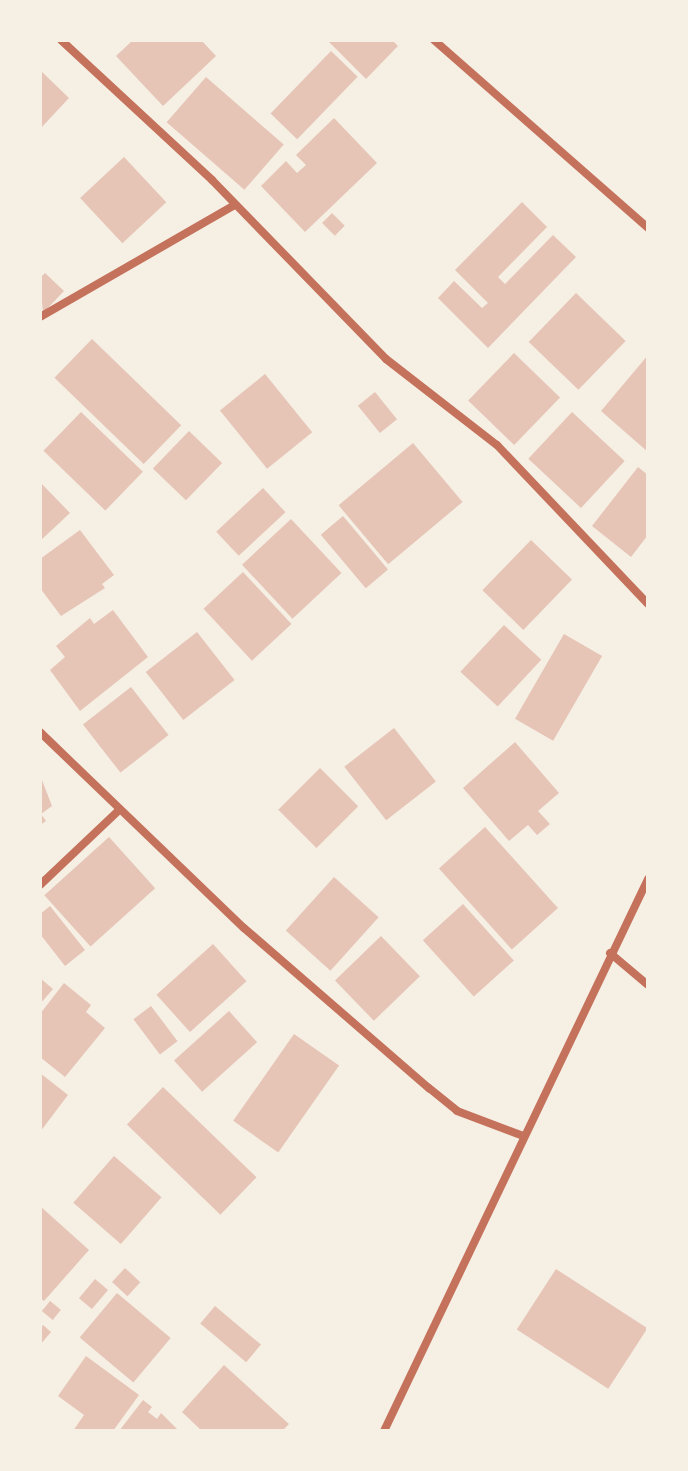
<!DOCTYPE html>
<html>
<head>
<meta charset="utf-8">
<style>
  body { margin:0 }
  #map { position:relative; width:688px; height:1471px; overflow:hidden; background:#f6efe4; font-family:Roboto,sans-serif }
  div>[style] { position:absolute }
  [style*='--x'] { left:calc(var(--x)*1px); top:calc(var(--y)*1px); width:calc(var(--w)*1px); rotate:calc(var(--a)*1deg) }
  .building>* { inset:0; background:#e6c5b7; transform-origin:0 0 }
  .minor>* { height:8px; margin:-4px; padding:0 4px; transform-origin:4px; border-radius:4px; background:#c5725c }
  span { translate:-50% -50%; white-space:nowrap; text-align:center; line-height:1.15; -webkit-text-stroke:8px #f6efe4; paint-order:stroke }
  .frame { position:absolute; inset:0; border:42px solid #f6efe4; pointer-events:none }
</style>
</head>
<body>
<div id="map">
  <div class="building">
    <i style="clip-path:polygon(133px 40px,201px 40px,216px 56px,163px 106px,116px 56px)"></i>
    <i style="clip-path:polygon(327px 40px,392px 40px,398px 46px,366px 79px)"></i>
    <i style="left:331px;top:51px;width:37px;height:87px;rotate:44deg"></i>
    <i style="clip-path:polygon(40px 70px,69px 98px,40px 129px)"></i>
    <i style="left:206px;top:77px;width:103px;height:60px;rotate:41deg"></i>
    <i style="clip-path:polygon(334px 118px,377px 163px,305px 232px,261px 186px,286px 161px,297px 173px,306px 165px,296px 155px)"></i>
    <i style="left:124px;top:157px;width:62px;height:60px;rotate:47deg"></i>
    <i style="clip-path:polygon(522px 202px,547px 227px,498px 277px,505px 284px,553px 235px,576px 257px,488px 348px,438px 298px,454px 281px,482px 308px,488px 303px,455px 270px)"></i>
    <i style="left:332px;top:213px;width:18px;height:14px;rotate:45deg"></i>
    <i style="clip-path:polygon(45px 273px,64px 291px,43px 313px,40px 278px)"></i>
    <i style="left:576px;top:293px;width:69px;height:68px;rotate:44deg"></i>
    <i style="left:92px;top:339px;width:124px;height:54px;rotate:44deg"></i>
    <i style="left:514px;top:353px;width:64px;height:66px;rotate:44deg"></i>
    <i style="clip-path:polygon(648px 355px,648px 452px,601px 411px)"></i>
    <i style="left:265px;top:374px;width:75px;height:58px;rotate:51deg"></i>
    <i style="left:375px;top:392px;width:35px;height:22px;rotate:51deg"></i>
    <i style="left:81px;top:412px;width:86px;height:54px;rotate:44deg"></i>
    <i style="left:572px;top:412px;width:72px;height:64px;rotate:43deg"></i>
    <i style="left:189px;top:431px;width:46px;height:52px;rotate:44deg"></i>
    <i style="left:413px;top:443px;width:77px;height:97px;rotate:50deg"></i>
    <i style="clip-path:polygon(638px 467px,648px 475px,648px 535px,631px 557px,592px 526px)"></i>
    <i style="clip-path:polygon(40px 482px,70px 513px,40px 541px)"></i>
    <i style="left:263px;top:488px;width:33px;height:64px;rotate:47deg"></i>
    <i style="left:343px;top:516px;width:70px;height:29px;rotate:50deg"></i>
    <i style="left:291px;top:519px;width:74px;height:67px;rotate:47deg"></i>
    <i style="clip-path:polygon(80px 530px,114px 575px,102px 584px,105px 588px,61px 616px,40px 588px,40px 559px)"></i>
    <i style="left:531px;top:540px;width:57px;height:70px;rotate:44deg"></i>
    <i style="left:243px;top:572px;width:71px;height:54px;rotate:47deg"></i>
    <i style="clip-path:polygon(113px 610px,148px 657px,80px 711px,50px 670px,65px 657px,56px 646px,90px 618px,94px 624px)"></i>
    <i style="left:504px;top:625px;width:51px;height:64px;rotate:43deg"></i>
    <i style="left:197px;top:632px;width:61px;height:65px;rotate:52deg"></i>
    <i style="left:564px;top:634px;width:44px;height:98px;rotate:30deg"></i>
    <i style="left:131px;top:687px;width:61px;height:61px;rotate:52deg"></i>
    <i style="left:394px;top:728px;width:68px;height:63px;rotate:52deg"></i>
    <i style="clip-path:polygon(515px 742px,559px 793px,538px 811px,550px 824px,537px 835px,528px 825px,509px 841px,463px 788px)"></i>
    <i style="left:320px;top:768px;width:54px;height:59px;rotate:45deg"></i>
    <i style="clip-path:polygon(40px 775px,52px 806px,41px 814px,46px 821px,40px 825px)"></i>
    <i style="left:485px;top:827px;width:109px;height:62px;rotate:48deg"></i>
    <i style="left:109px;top:837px;width:69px;height:87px;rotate:48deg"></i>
    <i style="left:334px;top:877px;width:60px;height:72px;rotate:42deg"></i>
    <i style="left:463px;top:904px;width:76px;height:54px;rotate:48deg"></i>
    <i style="clip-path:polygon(50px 906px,85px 950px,65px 966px,40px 934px,40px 914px)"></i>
    <i style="left:381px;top:936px;width:56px;height:64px;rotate:46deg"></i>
    <i style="left:213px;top:944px;width:50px;height:76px;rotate:48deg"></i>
    <i style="clip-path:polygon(40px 978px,53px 989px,40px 1004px)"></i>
    <i style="clip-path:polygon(64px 983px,91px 1005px,86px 1012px,105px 1028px,65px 1077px,40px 1057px,40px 1014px)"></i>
    <i style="left:151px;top:1006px;width:44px;height:22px;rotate:53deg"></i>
    <i style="left:229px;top:1011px;width:42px;height:74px;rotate:48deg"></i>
    <i style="left:294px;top:1034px;width:55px;height:106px;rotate:35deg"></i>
    <i style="clip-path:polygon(40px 1073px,68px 1095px,40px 1132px)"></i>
    <i style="left:163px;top:1087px;width:130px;height:52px;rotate:44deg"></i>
    <i style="left:114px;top:1156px;width:63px;height:62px;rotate:41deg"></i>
    <i style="clip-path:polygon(40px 1206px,89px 1250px,44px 1301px,40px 1298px)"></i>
    <i style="left:125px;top:1268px;width:21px;height:19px;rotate:43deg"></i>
    <i style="left:556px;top:1269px;width:109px;height:72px;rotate:33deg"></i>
    <i style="left:95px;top:1279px;width:17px;height:25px;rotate:40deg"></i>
    <i style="left:117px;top:1293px;width:70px;height:58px;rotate:40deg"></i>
    <i style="left:50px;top:1301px;width:14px;height:13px;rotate:39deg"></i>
    <i style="left:215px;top:1306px;width:60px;height:23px;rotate:40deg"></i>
    <i style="clip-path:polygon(43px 1325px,51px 1332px,40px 1345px,40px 1329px)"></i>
    <i style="clip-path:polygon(86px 1356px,139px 1395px,113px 1431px,73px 1431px,84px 1415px,58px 1396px)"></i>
    <i style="clip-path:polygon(224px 1365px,289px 1424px,282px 1431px,202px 1431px,182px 1412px)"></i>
    <i style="clip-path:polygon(143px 1400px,152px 1407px,148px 1412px,157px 1419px,161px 1413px,179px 1431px,119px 1431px)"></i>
  </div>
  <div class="minor">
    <i style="--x:61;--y:40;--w:206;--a:42.8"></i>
    <i style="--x:212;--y:180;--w:250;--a:45.8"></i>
    <i style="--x:386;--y:359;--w:140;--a:37.8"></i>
    <i style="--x:497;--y:445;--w:219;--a:46.5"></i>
    <i style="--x:434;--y:40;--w:285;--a:41.3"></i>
    <i style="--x:40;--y:317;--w:225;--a:-29.9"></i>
    <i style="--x:40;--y:732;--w:283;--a:43.9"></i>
    <i style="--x:244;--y:928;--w:245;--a:40.9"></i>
    <i style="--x:429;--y:1088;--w:36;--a:39"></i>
    <i style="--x:457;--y:1111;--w:71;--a:20.7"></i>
    <i style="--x:40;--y:885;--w:110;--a:-43.5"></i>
    <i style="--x:610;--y:953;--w:50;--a:40.1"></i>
    <i style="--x:384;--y:1431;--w:612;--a:-64.44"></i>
  </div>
  <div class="frame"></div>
</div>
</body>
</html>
